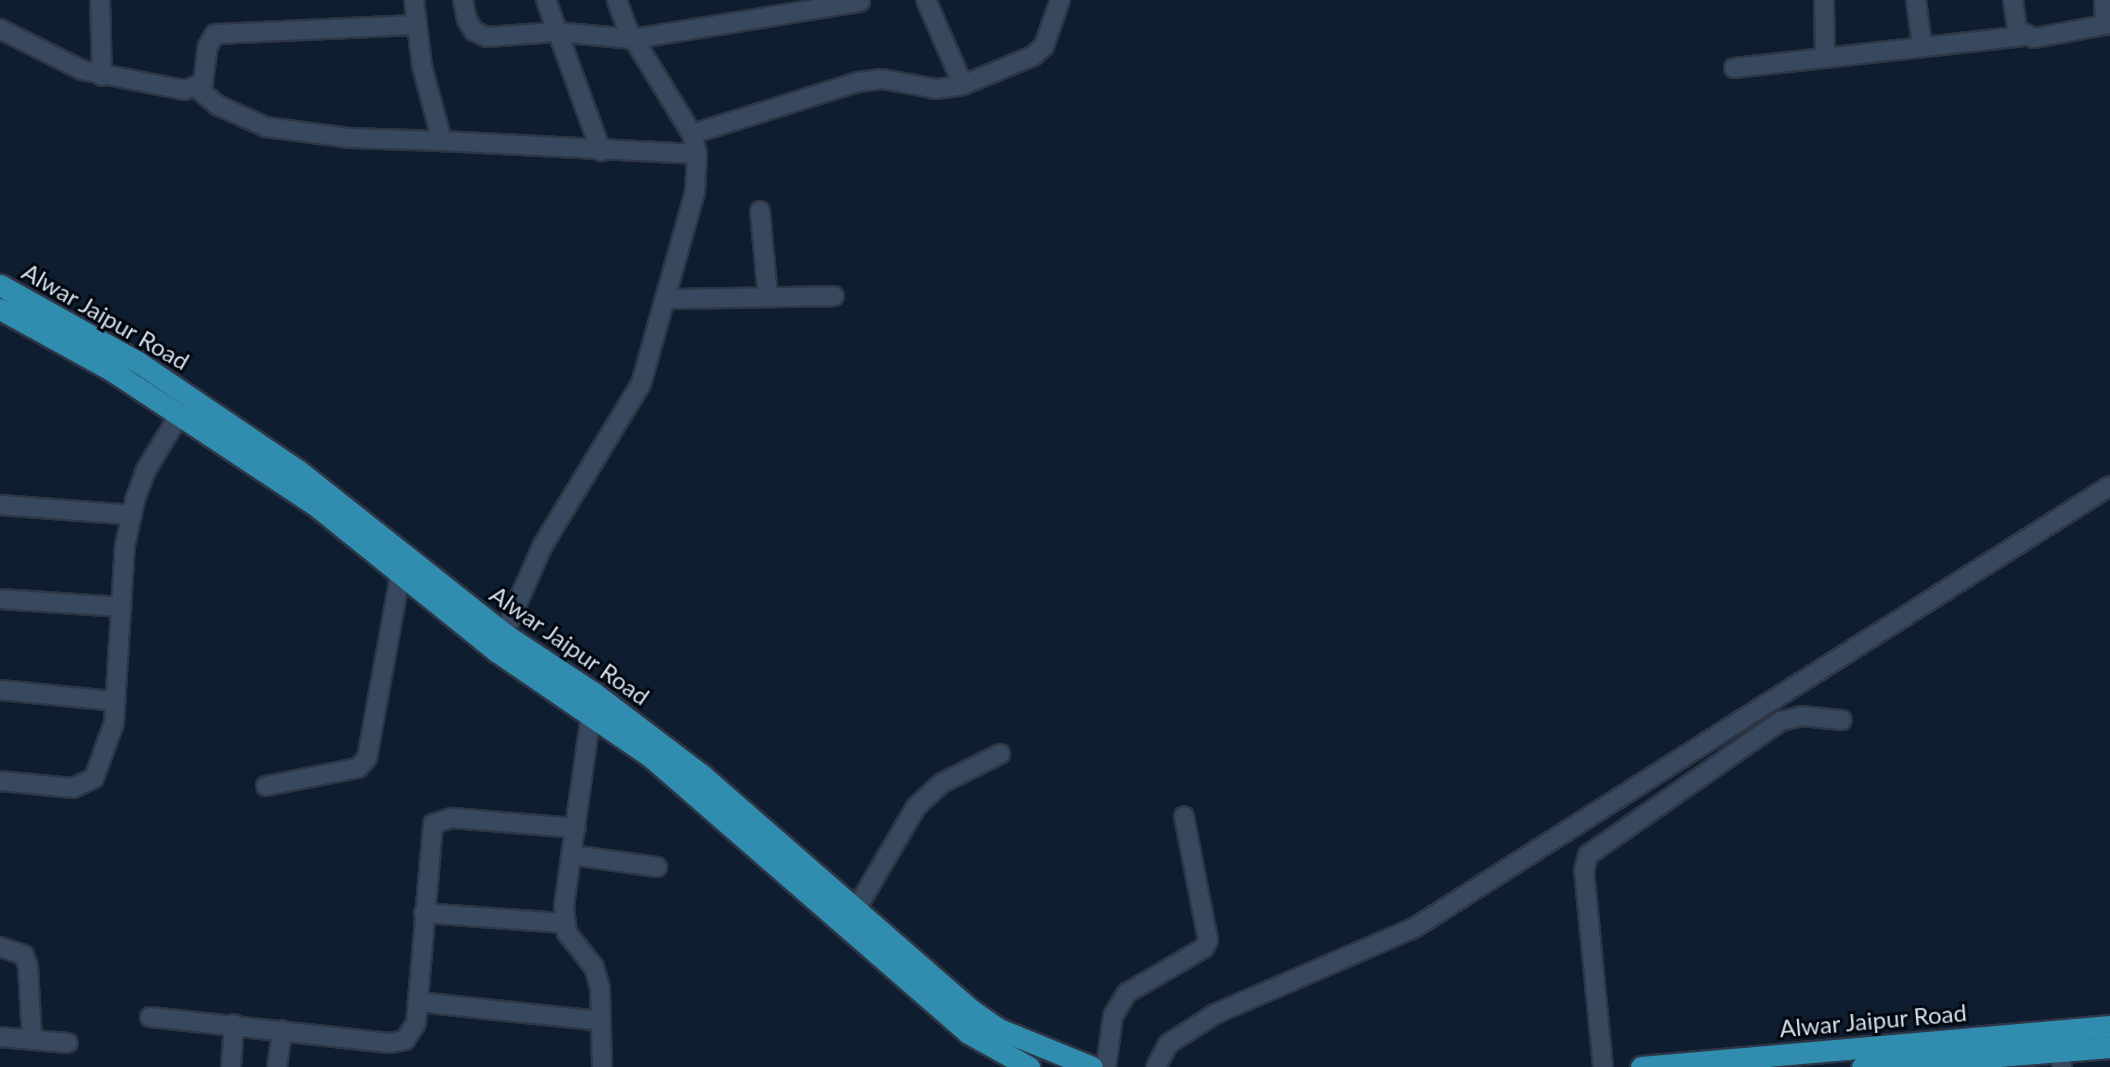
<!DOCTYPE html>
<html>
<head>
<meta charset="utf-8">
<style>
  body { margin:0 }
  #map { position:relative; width:2110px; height:1067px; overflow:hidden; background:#0e1d30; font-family:Lato,sans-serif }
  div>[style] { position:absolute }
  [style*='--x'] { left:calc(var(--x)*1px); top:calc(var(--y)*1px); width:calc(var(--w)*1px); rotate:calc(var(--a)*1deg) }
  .roads { filter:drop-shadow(2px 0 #2e3646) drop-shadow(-2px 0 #2e3646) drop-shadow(0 2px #2e3646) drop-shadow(0 -2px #2e3646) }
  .minor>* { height:18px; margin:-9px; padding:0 9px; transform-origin:9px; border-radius:9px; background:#38495f }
  .major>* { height:21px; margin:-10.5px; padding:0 10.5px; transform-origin:10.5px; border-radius:10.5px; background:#308db0 }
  span { translate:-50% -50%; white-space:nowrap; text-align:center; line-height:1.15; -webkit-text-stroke:6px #03070f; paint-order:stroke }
  .street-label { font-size:24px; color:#d3deeb }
</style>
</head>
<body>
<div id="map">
  <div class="roads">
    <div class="minor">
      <i style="--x:100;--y:0;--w:76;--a:88.5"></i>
      <i style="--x:414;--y:0;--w:66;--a:83.1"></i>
      <i style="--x:422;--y:66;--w:78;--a:75.1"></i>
      <i style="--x:442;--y:141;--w:255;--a:2.9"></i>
      <i style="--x:463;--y:0;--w:20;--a:79"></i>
      <i style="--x:467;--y:20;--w:13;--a:58"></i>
      <i style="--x:474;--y:31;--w:14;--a:25"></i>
      <i style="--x:487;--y:37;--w:69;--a:-4.1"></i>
      <i style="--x:556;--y:32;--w:77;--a:5.2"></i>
      <i style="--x:633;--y:39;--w:230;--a:-9.3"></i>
      <i style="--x:546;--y:0;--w:161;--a:70"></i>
      <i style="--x:926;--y:0;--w:93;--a:66.5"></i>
      <i style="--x:1824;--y:0;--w:55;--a:89"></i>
      <i style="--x:1916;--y:0;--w:45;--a:82.4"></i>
      <i style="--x:2013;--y:0;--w:30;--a:82"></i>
      <i style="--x:2017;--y:30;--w:19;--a:25"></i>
      <i style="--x:2034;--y:38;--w:77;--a:-10.4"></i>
      <i style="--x:2104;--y:0;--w:25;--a:88"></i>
      <i style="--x:0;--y:29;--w:92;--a:26.6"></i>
      <i style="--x:82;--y:70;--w:104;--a:11.1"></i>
      <i style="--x:184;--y:90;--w:20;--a:-18"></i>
      <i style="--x:203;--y:84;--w:38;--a:-83"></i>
      <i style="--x:208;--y:46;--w:14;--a:-60"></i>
      <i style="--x:215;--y:34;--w:202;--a:-2.6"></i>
      <i style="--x:1734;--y:68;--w:294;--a:-6.3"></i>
      <i style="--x:197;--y:88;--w:26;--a:40"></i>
      <i style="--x:217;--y:105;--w:54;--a:24.2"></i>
      <i style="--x:266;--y:127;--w:85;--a:7.5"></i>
      <i style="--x:350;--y:138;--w:92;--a:1.9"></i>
      <i style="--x:692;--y:134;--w:174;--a:-17.4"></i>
      <i style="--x:858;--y:82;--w:25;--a:-7"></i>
      <i style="--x:883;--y:79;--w:54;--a:10.7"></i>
      <i style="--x:936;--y:89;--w:27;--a:-8"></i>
      <i style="--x:963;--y:85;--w:76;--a:-22.5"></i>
      <i style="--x:1033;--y:56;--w:15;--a:-42"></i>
      <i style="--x:1044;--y:46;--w:49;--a:-70.8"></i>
      <i style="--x:760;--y:211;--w:86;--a:84.7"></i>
      <i style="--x:666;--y:299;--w:168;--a:-1"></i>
      <i style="--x:0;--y:505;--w:132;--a:4.3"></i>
      <i style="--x:0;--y:599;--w:122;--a:3.8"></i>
      <i style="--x:499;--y:645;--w:109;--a:-66.3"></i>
      <i style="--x:543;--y:545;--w:188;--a:-58.7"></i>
      <i style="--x:641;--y:384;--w:199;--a:-74.3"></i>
      <i style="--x:695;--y:192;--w:38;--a:-87"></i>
      <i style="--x:697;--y:154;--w:21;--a:-104"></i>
      <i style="--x:692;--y:134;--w:124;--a:-121.5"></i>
      <i style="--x:627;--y:28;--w:30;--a:-110"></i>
      <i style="--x:0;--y:690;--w:116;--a:5.5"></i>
      <i style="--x:591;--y:714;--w:194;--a:98"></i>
      <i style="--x:564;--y:906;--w:27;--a:84"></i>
      <i style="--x:567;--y:933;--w:43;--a:51.5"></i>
      <i style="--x:594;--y:967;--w:22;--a:74"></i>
      <i style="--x:600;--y:988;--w:79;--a:88.5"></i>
      <i style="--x:0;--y:781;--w:73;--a:5.5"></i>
      <i style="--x:73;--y:788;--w:23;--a:-25"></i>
      <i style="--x:94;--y:778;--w:59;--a:-70"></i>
      <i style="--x:114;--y:723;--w:178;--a:-86.5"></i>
      <i style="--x:125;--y:545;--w:46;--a:-77.5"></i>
      <i style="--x:135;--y:500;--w:32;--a:-70"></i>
      <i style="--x:146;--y:470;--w:66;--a:-58.7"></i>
      <i style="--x:266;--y:786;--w:94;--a:-11.1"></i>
      <i style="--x:358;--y:768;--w:13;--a:-48"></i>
      <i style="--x:367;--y:758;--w:185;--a:-79.7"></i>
      <i style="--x:572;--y:855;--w:86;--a:8"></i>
      <i style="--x:855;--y:911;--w:121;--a:-59.6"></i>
      <i style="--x:916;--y:807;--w:35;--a:-43"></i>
      <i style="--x:942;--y:783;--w:65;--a:-26.6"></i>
      <i style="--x:424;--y:913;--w:140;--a:4.1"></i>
      <i style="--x:0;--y:947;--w:25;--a:18"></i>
      <i style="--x:24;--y:955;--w:12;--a:70"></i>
      <i style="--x:28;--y:966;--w:74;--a:86.9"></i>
      <i style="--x:418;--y:1002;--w:184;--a:5.9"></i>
      <i style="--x:150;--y:1017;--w:241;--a:6.2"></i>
      <i style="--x:390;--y:1043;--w:15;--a:-11"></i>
      <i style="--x:405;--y:1040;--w:20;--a:-57"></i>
      <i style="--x:416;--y:1023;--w:200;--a:-85.1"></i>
      <i style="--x:433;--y:824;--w:20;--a:-18"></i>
      <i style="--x:452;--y:818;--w:124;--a:4.6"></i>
      <i style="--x:0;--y:1037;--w:68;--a:5"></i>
      <i style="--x:2061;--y:1052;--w:15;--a:86"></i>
      <i style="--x:231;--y:1067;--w:43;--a:-86"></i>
      <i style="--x:277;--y:1067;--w:37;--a:-82"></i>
      <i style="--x:1106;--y:1067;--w:51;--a:-82.2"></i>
      <i style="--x:1113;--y:1016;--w:27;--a:-59"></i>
      <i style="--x:1127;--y:993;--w:89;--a:-30.3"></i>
      <i style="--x:1204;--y:948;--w:9;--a:-63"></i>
      <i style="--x:1208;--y:940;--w:126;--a:-101"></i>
      <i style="--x:1156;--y:1067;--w:26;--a:-62"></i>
      <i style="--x:1168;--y:1044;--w:56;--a:-32.6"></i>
      <i style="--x:1215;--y:1014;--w:217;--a:-23.4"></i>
      <i style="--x:1414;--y:928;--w:824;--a:-32.42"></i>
      <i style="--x:1603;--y:1067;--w:197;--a:-95.5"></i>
      <i style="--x:1584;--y:871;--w:16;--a:-76"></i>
      <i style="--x:1588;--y:855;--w:235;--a:-34.8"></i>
      <i style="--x:1781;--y:721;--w:22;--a:-13"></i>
      <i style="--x:1802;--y:716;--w:40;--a:5.7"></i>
    </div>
    <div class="major">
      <i style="--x:0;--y:285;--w:158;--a:29.2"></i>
      <i style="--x:138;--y:362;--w:194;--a:34.1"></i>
      <i style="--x:299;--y:471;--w:264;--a:38.4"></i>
      <i style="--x:506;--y:635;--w:105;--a:33.4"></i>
      <i style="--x:594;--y:693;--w:136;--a:37.2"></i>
      <i style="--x:702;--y:775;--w:359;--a:41.1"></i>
      <i style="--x:973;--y:1011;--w:32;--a:35"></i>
      <i style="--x:999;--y:1029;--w:100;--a:22.2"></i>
      <i style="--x:0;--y:309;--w:127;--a:28.8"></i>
      <i style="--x:111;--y:370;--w:245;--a:33.5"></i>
      <i style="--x:315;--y:505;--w:233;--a:38.9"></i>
      <i style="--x:496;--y:651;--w:189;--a:34.4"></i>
      <i style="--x:652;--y:758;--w:419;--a:41"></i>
      <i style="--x:968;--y:1033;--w:70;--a:29.1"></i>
      <i style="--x:1641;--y:1067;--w:471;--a:-5"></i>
      <i style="--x:1862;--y:1067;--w:249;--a:-4.6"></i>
    </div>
  </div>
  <div class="street-label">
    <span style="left:106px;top:316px;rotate:30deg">Alwar Jaipur Road</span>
    <span style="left:570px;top:645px;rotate:35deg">Alwar Jaipur Road</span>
    <span style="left:1873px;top:1020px;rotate:-5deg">Alwar Jaipur Road</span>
  </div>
</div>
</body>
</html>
